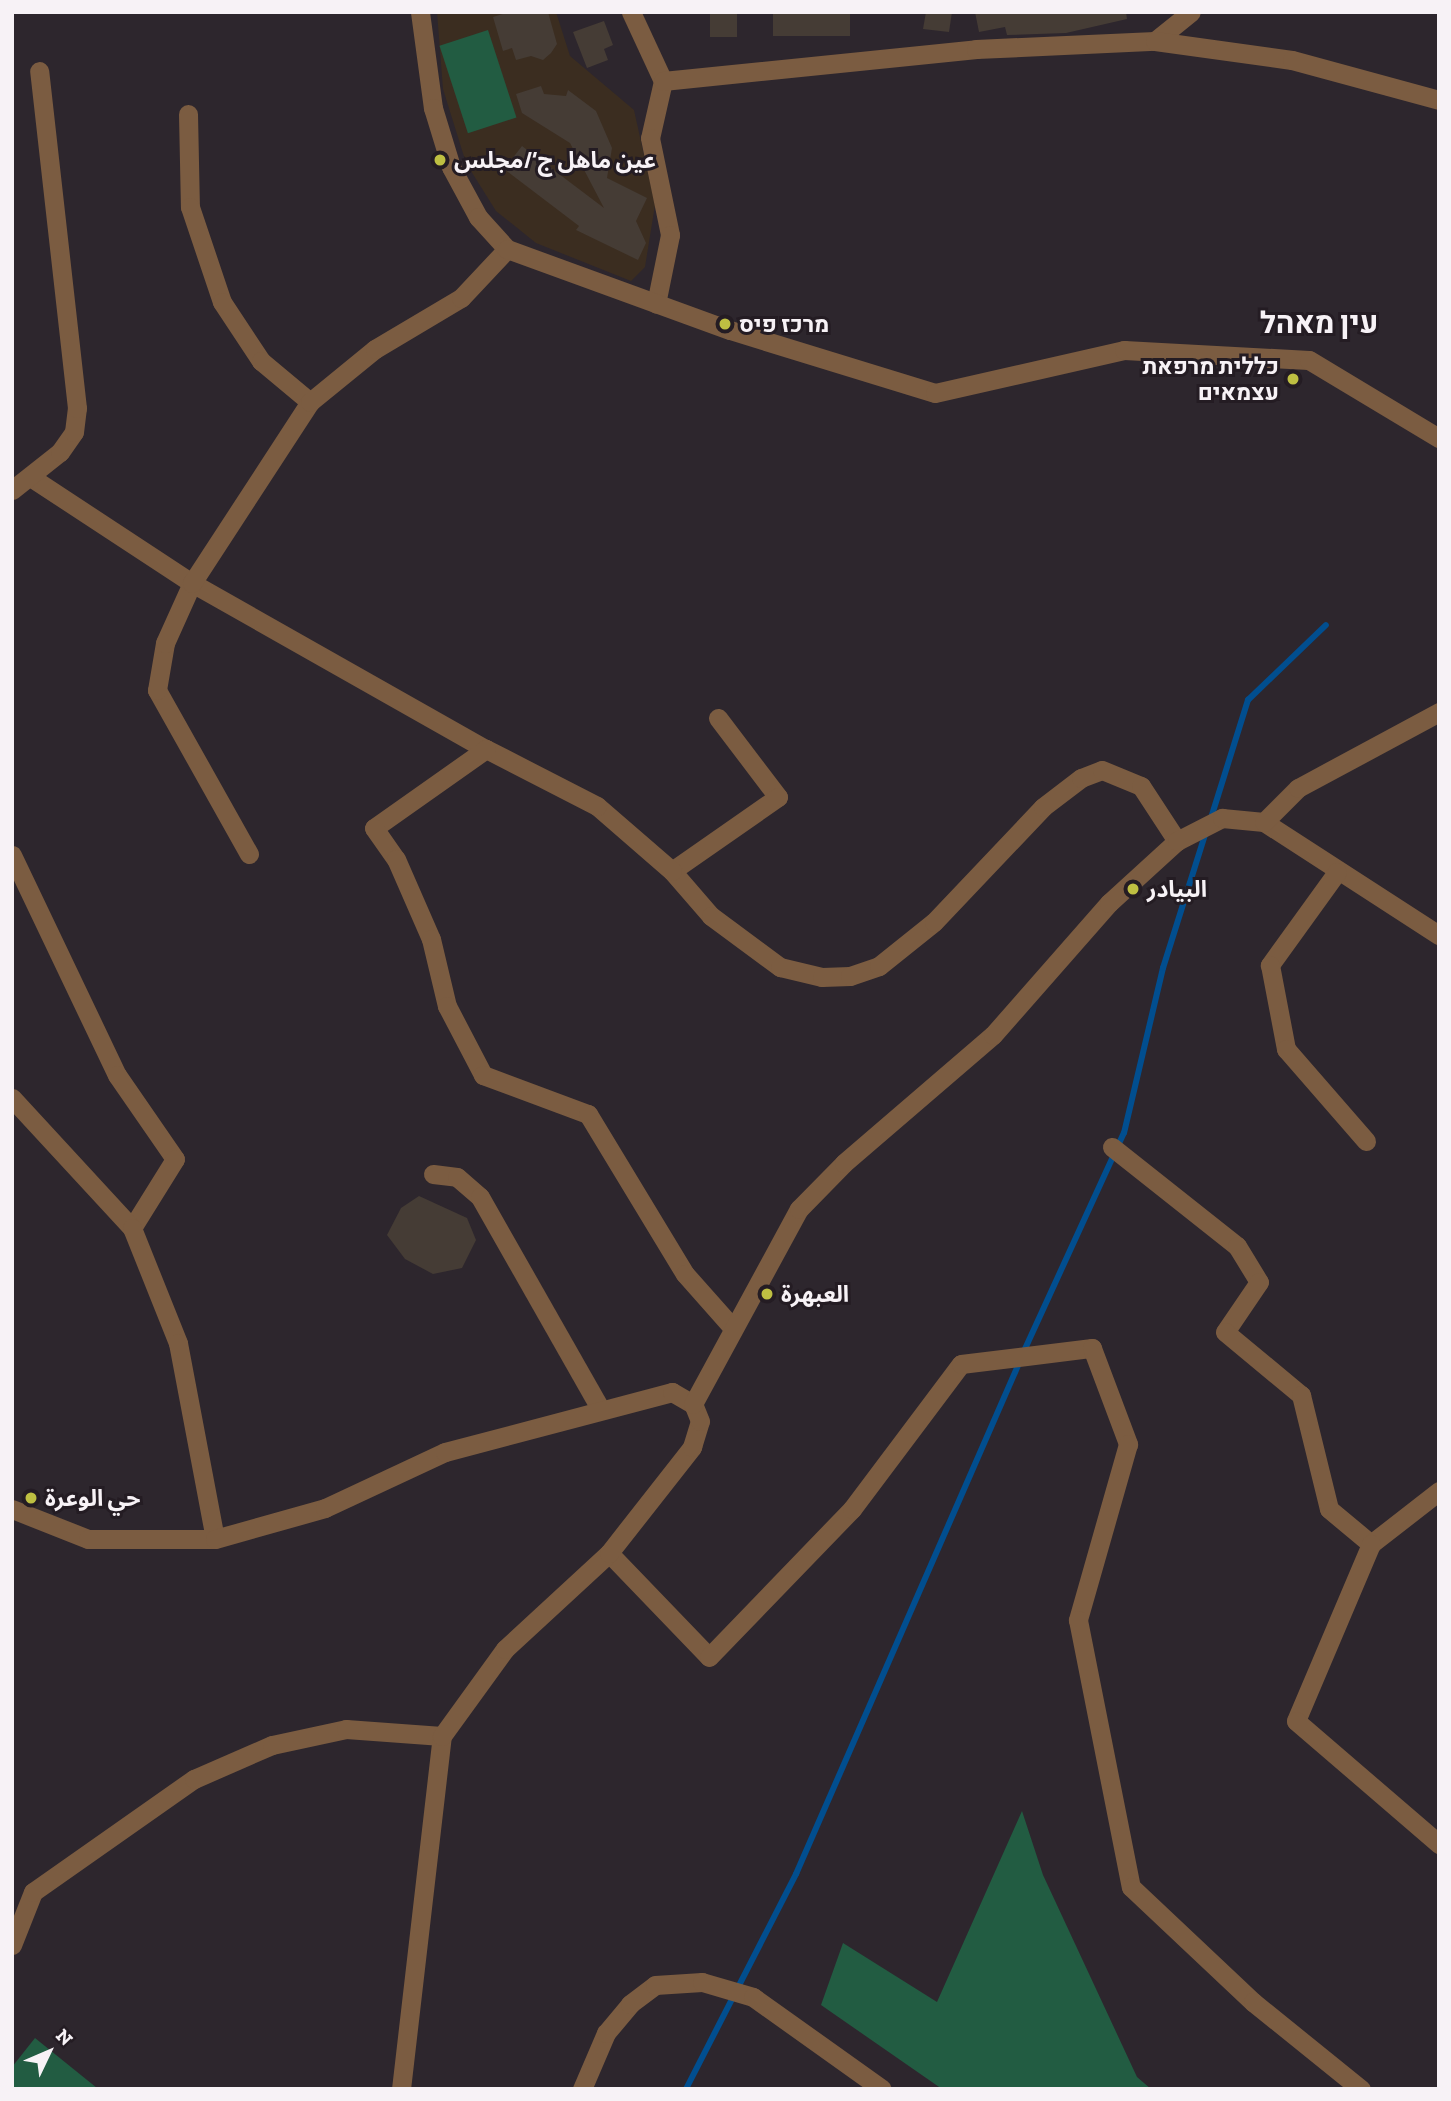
<!DOCTYPE html>
<html>
<head>
<meta charset="utf-8">
<style>
  body { margin:0 }
  #map { position:relative; width:1451px; height:2101px; overflow:hidden; background:#2d262d; font-family:"Zilla Slab","Noto Sans Arabic",Heebo,serif }
  div>[style] { position:absolute }
  [style*='--x'] { left:calc(var(--x)*1px); top:calc(var(--y)*1px); width:calc(var(--w)*1px); rotate:calc(var(--a)*1deg) }
  .education>* { inset:0; background:#3b2d20 }
  .green>* { inset:0; background:#225c42; transform-origin:0 0 }
  .stream>* { height:6px; margin:-3px; padding:0 3px; transform-origin:3px; border-radius:3px; background:#014e8f }
  .building>* { inset:0; background:#453c35; transform-origin:0 0 }
  .minor>* { height:19px; margin:-9.5px; padding:0 9.5px; transform-origin:9.5px; border-radius:9.5px; background:#7b5c41 }
  .tertiary>* { height:19px; margin:-9.5px; padding:0 9.5px; transform-origin:9.5px; border-radius:9.5px; background:#7b5c41 }
  .dots>* { width:19px; height:19px; translate:-50% -50%; box-sizing:border-box; border:4px solid #241c23; border-radius:50% }
  span { translate:-50% -50%; white-space:nowrap; text-align:center; line-height:1.15; -webkit-text-stroke:6px #241c23; paint-order:stroke }
  .poi-label { font-size:23px; color:#f7f2f6; font-weight:700 }
  .left { translate:0 -50%; text-align:left }
  .right { translate:-100% -50%; text-align:right }
  .district-label { font-size:30px; color:#f7f2f6; font-weight:700 }
  .frame { position:absolute; inset:0; border:14px solid #f7f2f6; pointer-events:none }
  .north { position:absolute; left:14px; top:2017px; width:70px; height:70px; -webkit-text-stroke:5px #241c23; paint-order:stroke; rotate:46deg; font-size:19px; font-weight:700; line-height:28px; text-align:center; color:#f7f2f6 }
  .north::after { content:''; display:block; margin:auto; width:24px; height:32px; background:#f7f2f6; clip-path:polygon(50% 0,100% 100%,50% 72%,0 100%) }
</style>
</head>
<body>
<div id="map">
  <div class="education">
    <i style="clip-path:polygon(437px 12px,556px 12px,570px 56px,634px 110px,655px 205px,645px 267px,631px 281px,536px 243px,496px 211px,466px 163px,443px 89px)"></i>
  </div>
  <div class="green">
    <i style="left:488px;top:30px;width:92px;height:51px;rotate:72deg"></i>
    <i style="clip-path:polygon(1022px 1811px,1043px 1875px,1137px 2077px,1151px 2089px,942px 2089px,821px 2005px,843px 1943px,937px 2002px)"></i>
    <i style="clip-path:polygon(35px 2038px,97px 2088px,96px 2089px,12px 2089px,12px 2067px)"></i>
  </div>
  <div class="stream">
    <i style="--x:1211;--y:818;--w:124;--a:-72.6"></i>
    <i style="--x:1248;--y:700;--w:108;--a:-43.9"></i>
    <i style="--x:1024;--y:1351;--w:240;--a:-65.4"></i>
    <i style="--x:1124;--y:1133;--w:170;--a:-76.7"></i>
    <i style="--x:1163;--y:968;--w:143;--a:-72.5"></i>
    <i style="--x:686;--y:2089;--w:242;--a:-62.9"></i>
    <i style="--x:796;--y:1874;--w:560;--a:-66.41"></i>
  </div>
  <div class="building">
    <i style="clip-path:polygon(509px 12px,548px 12px,557px 44px,551px 53px,543px 60px,531px 56px,516px 60px,512px 48px,503px 51px,493px 17px)"></i>
    <i style="left:710px;top:12px;width:27px;height:25px"></i>
    <i style="left:773px;top:12px;width:77px;height:24px"></i>
    <i style="clip-path:polygon(926px 12px,952px 12px,949px 32px,923px 29px)"></i>
    <i style="clip-path:polygon(975px 12px,1126px 12px,1127px 19px,1066px 33px,1007px 35px,1005px 27px,979px 32px)"></i>
    <i style="clip-path:polygon(604px 21px,613px 45px,604px 49px,608px 60px,587px 68px,573px 32px)"></i>
    <i style="clip-path:polygon(541px 86px,544px 94px,566px 96px,568px 90px,596px 111px,612px 148px,607px 178px,647px 198px,636px 221px,646px 243px,638px 260px,576px 230px,579px 226px,504px 169px,522px 146px,604px 208px,570px 143px,522px 113px,516px 94px)"></i>
    <i style="clip-path:polygon(419px 1196px,467px 1218px,476px 1240px,462px 1268px,433px 1274px,405px 1259px,387px 1235px,401px 1208px)"></i>
  </div>
  <div class="minor">
    <i style="--x:631;--y:12;--w:76;--a:65.1"></i>
    <i style="--x:663;--y:81;--w:58;--a:102.8"></i>
    <i style="--x:650;--y:138;--w:99;--a:78.3"></i>
    <i style="--x:670;--y:235;--w:70;--a:101.5"></i>
    <i style="--x:1155;--y:41;--w:46;--a:-38.9"></i>
    <i style="--x:663;--y:81;--w:315;--a:-5.8"></i>
    <i style="--x:976;--y:49;--w:179;--a:-2.6"></i>
    <i style="--x:1155;--y:41;--w:138;--a:7.9"></i>
    <i style="--x:1292;--y:60;--w:152;--a:15.2"></i>
    <i style="--x:188;--y:114;--w:93;--a:88.8"></i>
    <i style="--x:190;--y:207;--w:100;--a:71.4"></i>
    <i style="--x:222;--y:302;--w:71;--a:56.5"></i>
    <i style="--x:261;--y:361;--w:64;--a:39.9"></i>
    <i style="--x:32;--y:478;--w:191;--a:33.3"></i>
    <i style="--x:192;--y:583;--w:338;--a:29.5"></i>
    <i style="--x:12;--y:490;--w:61;--a:-38.4"></i>
    <i style="--x:60;--y:452;--w:24;--a:-55"></i>
    <i style="--x:74;--y:432;--w:24;--a:-83"></i>
    <i style="--x:77;--y:408;--w:339;--a:-96.4"></i>
    <i style="--x:718;--y:718;--w:99;--a:52.8"></i>
    <i style="--x:778;--y:797;--w:129;--a:145.1"></i>
    <i style="--x:672;--y:871;--w:60;--a:49.1"></i>
    <i style="--x:711;--y:916;--w:86;--a:36.5"></i>
    <i style="--x:780;--y:967;--w:43;--a:13.4"></i>
    <i style="--x:822;--y:977;--w:28;--a:-2"></i>
    <i style="--x:850;--y:976;--w:31;--a:-19"></i>
    <i style="--x:879;--y:966;--w:70;--a:-38.7"></i>
    <i style="--x:934;--y:922;--w:158;--a:-46.5"></i>
    <i style="--x:1043;--y:807;--w:48;--a:-37.3"></i>
    <i style="--x:1081;--y:778;--w:22;--a:-21"></i>
    <i style="--x:1102;--y:770;--w:42;--a:22.3"></i>
    <i style="--x:1141;--y:786;--w:66;--a:56.8"></i>
    <i style="--x:1264;--y:822;--w:208;--a:32.9"></i>
    <i style="--x:249;--y:854;--w:188;--a:-119.3"></i>
    <i style="--x:157;--y:690;--w:48;--a:-80.3"></i>
    <i style="--x:165;--y:643;--w:66;--a:-65.8"></i>
    <i style="--x:192;--y:583;--w:216;--a:-56.9"></i>
    <i style="--x:310;--y:402;--w:84;--a:-39.2"></i>
    <i style="--x:375;--y:349;--w:100;--a:-30.7"></i>
    <i style="--x:461;--y:298;--w:67;--a:-46.8"></i>
    <i style="--x:12;--y:855;--w:244;--a:64.5"></i>
    <i style="--x:117;--y:1075;--w:102;--a:55.4"></i>
    <i style="--x:175;--y:1159;--w:81;--a:121.9"></i>
    <i style="--x:672;--y:871;--w:99;--a:-139.1"></i>
    <i style="--x:597;--y:806;--w:125;--a:-152.8"></i>
    <i style="--x:486;--y:749;--w:137;--a:144.8"></i>
    <i style="--x:374;--y:828;--w:38;--a:55"></i>
    <i style="--x:396;--y:859;--w:87;--a:66.4"></i>
    <i style="--x:431;--y:939;--w:69;--a:76.6"></i>
    <i style="--x:447;--y:1006;--w:78;--a:62.4"></i>
    <i style="--x:483;--y:1075;--w:112;--a:20.4"></i>
    <i style="--x:588;--y:1114;--w:187;--a:58.8"></i>
    <i style="--x:685;--y:1274;--w:72;--a:48.4"></i>
    <i style="--x:1337;--y:872;--w:115;--a:125.8"></i>
    <i style="--x:1270;--y:965;--w:86;--a:79.2"></i>
    <i style="--x:1286;--y:1049;--w:122;--a:49"></i>
    <i style="--x:12;--y:1098;--w:177;--a:47.3"></i>
    <i style="--x:132;--y:1228;--w:124;--a:68.2"></i>
    <i style="--x:178;--y:1343;--w:199;--a:79.3"></i>
    <i style="--x:1112;--y:1147;--w:159;--a:38.4"></i>
    <i style="--x:1237;--y:1246;--w:42;--a:58.6"></i>
    <i style="--x:1259;--y:1282;--w:60;--a:124.2"></i>
    <i style="--x:1225;--y:1332;--w:99;--a:39.7"></i>
    <i style="--x:1301;--y:1395;--w:117;--a:76.2"></i>
    <i style="--x:1329;--y:1509;--w:55;--a:39.8"></i>
    <i style="--x:433;--y:1174;--w:24;--a:7"></i>
    <i style="--x:457;--y:1177;--w:30;--a:41"></i>
    <i style="--x:480;--y:1197;--w:245;--a:60.4"></i>
    <i style="--x:1439;--y:1491;--w:86;--a:142.1"></i>
    <i style="--x:1371;--y:1544;--w:192;--a:113"></i>
    <i style="--x:1296;--y:1721;--w:189;--a:40.7"></i>
    <i style="--x:12;--y:1509;--w:82;--a:21.5"></i>
    <i style="--x:88;--y:1539;--w:127;--a:0"></i>
    <i style="--x:215;--y:1539;--w:114;--a:-15.7"></i>
    <i style="--x:325;--y:1508;--w:132;--a:-25"></i>
    <i style="--x:445;--y:1452;--w:235;--a:-14.8"></i>
    <i style="--x:672;--y:1392;--w:24;--a:30"></i>
    <i style="--x:609;--y:1553;--w:144;--a:46.1"></i>
    <i style="--x:709;--y:1657;--w:206;--a:-46"></i>
    <i style="--x:852;--y:1509;--w:181;--a:-53.1"></i>
    <i style="--x:961;--y:1364;--w:132;--a:-7"></i>
    <i style="--x:1092;--y:1348;--w:103;--a:69.4"></i>
    <i style="--x:1128;--y:1444;--w:183;--a:105.9"></i>
    <i style="--x:1078;--y:1620;--w:272;--a:78.8"></i>
    <i style="--x:1131;--y:1887;--w:168;--a:43.3"></i>
    <i style="--x:1253;--y:2002;--w:139;--a:38.9"></i>
    <i style="--x:12;--y:1945;--w:57;--a:-68.4"></i>
    <i style="--x:33;--y:1892;--w:197;--a:-35.1"></i>
    <i style="--x:194;--y:1779;--w:85;--a:-23.6"></i>
    <i style="--x:272;--y:1745;--w:76;--a:-12.2"></i>
    <i style="--x:346;--y:1729;--w:96;--a:4.2"></i>
    <i style="--x:401;--y:2089;--w:355;--a:-83.4"></i>
    <i style="--x:442;--y:1736;--w:107;--a:-54.1"></i>
    <i style="--x:505;--y:1649;--w:142;--a:-42.7"></i>
    <i style="--x:609;--y:1553;--w:135;--a:-51.9"></i>
    <i style="--x:692;--y:1447;--w:27;--a:-73"></i>
    <i style="--x:700;--y:1421;--w:18;--a:-112"></i>
    <i style="--x:693;--y:1404;--w:222;--a:-61.5"></i>
    <i style="--x:799;--y:1209;--w:64;--a:-45.6"></i>
    <i style="--x:844;--y:1163;--w:196;--a:-40.7"></i>
    <i style="--x:993;--y:1035;--w:176;--a:-48.7"></i>
    <i style="--x:1109;--y:903;--w:92;--a:-42.4"></i>
    <i style="--x:1177;--y:841;--w:51;--a:-27.1"></i>
    <i style="--x:1222;--y:818;--w:42;--a:5.4"></i>
    <i style="--x:1264;--y:822;--w:48;--a:-45"></i>
    <i style="--x:1298;--y:788;--w:160;--a:-28.3"></i>
    <i style="--x:582;--y:2089;--w:61;--a:-66.8"></i>
    <i style="--x:606;--y:2033;--w:38;--a:-50"></i>
    <i style="--x:630;--y:2004;--w:31;--a:-37"></i>
    <i style="--x:655;--y:1985;--w:47;--a:-3.7"></i>
    <i style="--x:702;--y:1982;--w:53;--a:16.4"></i>
    <i style="--x:753;--y:1997;--w:158;--a:35.5"></i>
  </div>
  <div class="tertiary">
    <i style="--x:420;--y:12;--w:97;--a:82.3"></i>
    <i style="--x:433;--y:108;--w:62;--a:73"></i>
    <i style="--x:451;--y:167;--w:57;--a:61.6"></i>
    <i style="--x:478;--y:217;--w:43;--a:47.8"></i>
    <i style="--x:507;--y:249;--w:237;--a:20"></i>
    <i style="--x:730;--y:330;--w:214;--a:17.1"></i>
    <i style="--x:935;--y:393;--w:194;--a:-12.8"></i>
    <i style="--x:1124;--y:350;--w:185;--a:3.1"></i>
    <i style="--x:1309;--y:360;--w:152;--a:31"></i>
  </div>
  <div class="dots">
    <i style="left:440px;top:160px;background:#bebf42"></i>
    <i style="left:725px;top:324px;background:#bebf42"></i>
    <i style="left:1293px;top:379px;background:#bebf42"></i>
    <i style="left:1133px;top:889px;background:#bebf42"></i>
    <i style="left:767px;top:1294px;background:#bebf42"></i>
    <i style="left:31px;top:1498px;background:#bebf42"></i>
  </div>
  <div class="poi-label">
    <span class="left" style="left:454px;top:160px">عين ماهل ج‘/مجلس</span>
    <span class="left" style="left:739px;top:324px">מרכז פיס</span>
    <span class="right" style="left:1279px;top:379px">כללית מרפאת<br>עצמאים</span>
    <span class="left" style="left:1147px;top:889px">البيادر</span>
    <span class="left" style="left:781px;top:1294px">العبهرة</span>
    <span class="left" style="left:45px;top:1498px">حي الوعرة</span>
  </div>
  <div class="district-label">
    <span style="left:1319px;top:323px">עין מאהל</span>
  </div>
  <div class="frame"></div>
  <div class="north">N</div>
</div>
</body>
</html>
